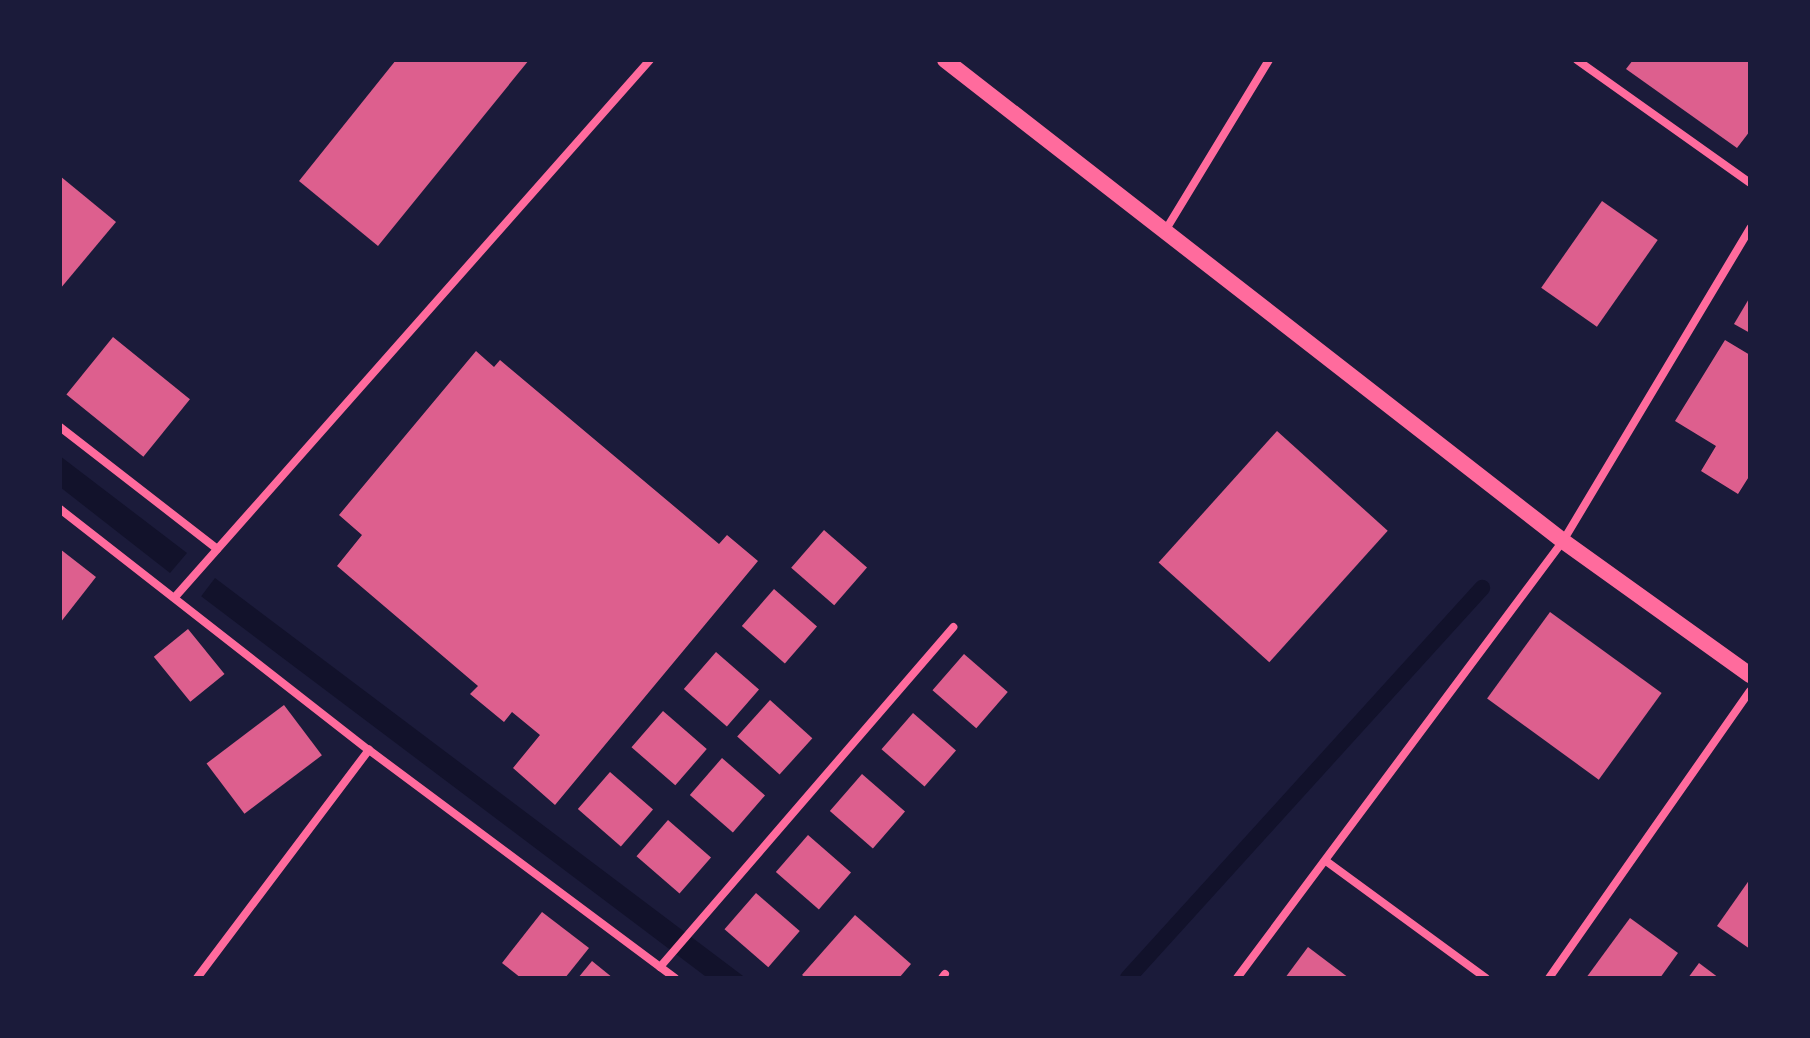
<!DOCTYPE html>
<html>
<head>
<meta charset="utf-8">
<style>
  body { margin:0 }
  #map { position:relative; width:1810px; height:1038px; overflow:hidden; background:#1b1b3a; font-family:Signika,sans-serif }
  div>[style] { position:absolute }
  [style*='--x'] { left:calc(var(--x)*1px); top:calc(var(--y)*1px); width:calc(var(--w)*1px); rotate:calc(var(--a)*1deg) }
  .water>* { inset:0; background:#12122b; transform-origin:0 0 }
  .stream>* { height:16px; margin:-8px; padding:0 8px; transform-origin:8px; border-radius:8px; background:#12122b }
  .building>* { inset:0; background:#dd5f8e; transform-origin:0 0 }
  .minor>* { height:8px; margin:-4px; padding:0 4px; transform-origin:4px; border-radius:4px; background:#ff6b9d }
  .secondary>* { height:16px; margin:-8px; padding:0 8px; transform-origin:8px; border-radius:8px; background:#ff6b9d }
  span { translate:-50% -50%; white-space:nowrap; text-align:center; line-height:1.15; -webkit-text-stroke:6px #1b1b3a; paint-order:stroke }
  .frame { position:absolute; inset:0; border:62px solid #1b1b3a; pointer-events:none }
</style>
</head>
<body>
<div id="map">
  <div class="water">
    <i style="clip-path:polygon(60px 456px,187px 553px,170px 573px,60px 487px)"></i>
    <i style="left:215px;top:578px;width:667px;height:23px;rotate:37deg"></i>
  </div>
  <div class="stream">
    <i style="--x:1128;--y:978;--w:527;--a:-47.77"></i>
  </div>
  <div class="building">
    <i style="clip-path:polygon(396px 60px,529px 60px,378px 246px,299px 181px)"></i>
    <i style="clip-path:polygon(1633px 60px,1750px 62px,1750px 131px,1737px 148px,1626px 69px)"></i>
    <i style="clip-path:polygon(60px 176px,116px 222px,60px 289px)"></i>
    <i style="left:1602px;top:201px;width:68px;height:106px;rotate:35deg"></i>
    <i style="clip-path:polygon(1750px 297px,1750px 333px,1734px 324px)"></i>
    <i style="left:113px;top:337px;width:99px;height:74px;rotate:39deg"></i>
    <i style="clip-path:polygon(1725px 340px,1750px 355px,1750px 475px,1738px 494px,1701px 471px,1716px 446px,1675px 421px)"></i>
    <i style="clip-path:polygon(476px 351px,494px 367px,500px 360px,719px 544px,727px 535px,758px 561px,555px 805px,513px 768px,540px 735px,512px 712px,504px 722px,470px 694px,478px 686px,337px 566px,362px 535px,339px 515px)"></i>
    <i style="left:1277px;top:431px;width:149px;height:177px;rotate:42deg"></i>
    <i style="left:824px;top:530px;width:57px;height:50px;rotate:41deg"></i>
    <i style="clip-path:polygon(60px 549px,96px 577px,60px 623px)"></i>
    <i style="left:774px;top:589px;width:57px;height:49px;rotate:41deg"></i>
    <i style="left:1550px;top:612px;width:138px;height:107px;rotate:36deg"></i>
    <i style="left:188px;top:629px;width:58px;height:44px;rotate:51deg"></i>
    <i style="left:716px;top:652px;width:57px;height:49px;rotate:41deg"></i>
    <i style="left:964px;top:654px;width:58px;height:48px;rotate:41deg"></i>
    <i style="left:770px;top:700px;width:57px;height:49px;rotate:42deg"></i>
    <i style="left:284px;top:705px;width:63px;height:97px;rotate:53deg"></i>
    <i style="left:663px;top:711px;width:58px;height:48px;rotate:41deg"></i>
    <i style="left:913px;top:713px;width:57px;height:48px;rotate:41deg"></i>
    <i style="left:722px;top:758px;width:57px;height:49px;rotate:41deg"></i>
    <i style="left:610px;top:772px;width:57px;height:49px;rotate:41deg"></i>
    <i style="left:862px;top:774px;width:57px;height:49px;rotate:41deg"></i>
    <i style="left:668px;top:820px;width:57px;height:48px;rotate:41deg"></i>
    <i style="left:808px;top:835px;width:57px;height:49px;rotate:41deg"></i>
    <i style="clip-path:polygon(1750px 879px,1750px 949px,1717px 926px)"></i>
    <i style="left:756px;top:893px;width:58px;height:48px;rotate:41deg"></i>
    <i style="clip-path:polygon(542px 912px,589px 948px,565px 978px,521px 978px,502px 963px)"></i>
    <i style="clip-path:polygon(855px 915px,911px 964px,899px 978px,806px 978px,802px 975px)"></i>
    <i style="clip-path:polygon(1630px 918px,1678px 953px,1660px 978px,1586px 978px)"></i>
    <i style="clip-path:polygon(1308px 947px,1349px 978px,1285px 978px)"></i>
    <i style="clip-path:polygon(592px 961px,613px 978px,578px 978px)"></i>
    <i style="clip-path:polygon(1699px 963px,1719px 978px,1688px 978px)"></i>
  </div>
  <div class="minor">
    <i style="--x:1577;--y:60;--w:212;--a:35.4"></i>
    <i style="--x:1165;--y:231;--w:200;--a:-58.7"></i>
    <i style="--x:60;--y:427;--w:199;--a:37.8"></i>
    <i style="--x:60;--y:509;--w:392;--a:38"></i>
    <i style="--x:369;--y:750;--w:382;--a:36.7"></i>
    <i style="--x:175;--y:597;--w:717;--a:-48.51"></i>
    <i style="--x:1326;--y:861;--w:198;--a:36.2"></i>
    <i style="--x:660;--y:967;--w:449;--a:-49.2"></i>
    <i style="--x:197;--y:978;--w:286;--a:-53"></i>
    <i style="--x:942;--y:978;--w:5;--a:-53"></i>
    <i style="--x:1237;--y:978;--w:545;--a:-53.28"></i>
    <i style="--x:1563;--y:541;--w:365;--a:-59.1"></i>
    <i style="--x:1549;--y:978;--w:350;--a:-55"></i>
  </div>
  <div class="secondary">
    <i style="--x:945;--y:60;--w:783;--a:37.89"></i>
    <i style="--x:1563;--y:541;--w:230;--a:35.6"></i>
  </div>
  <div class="frame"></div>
</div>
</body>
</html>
